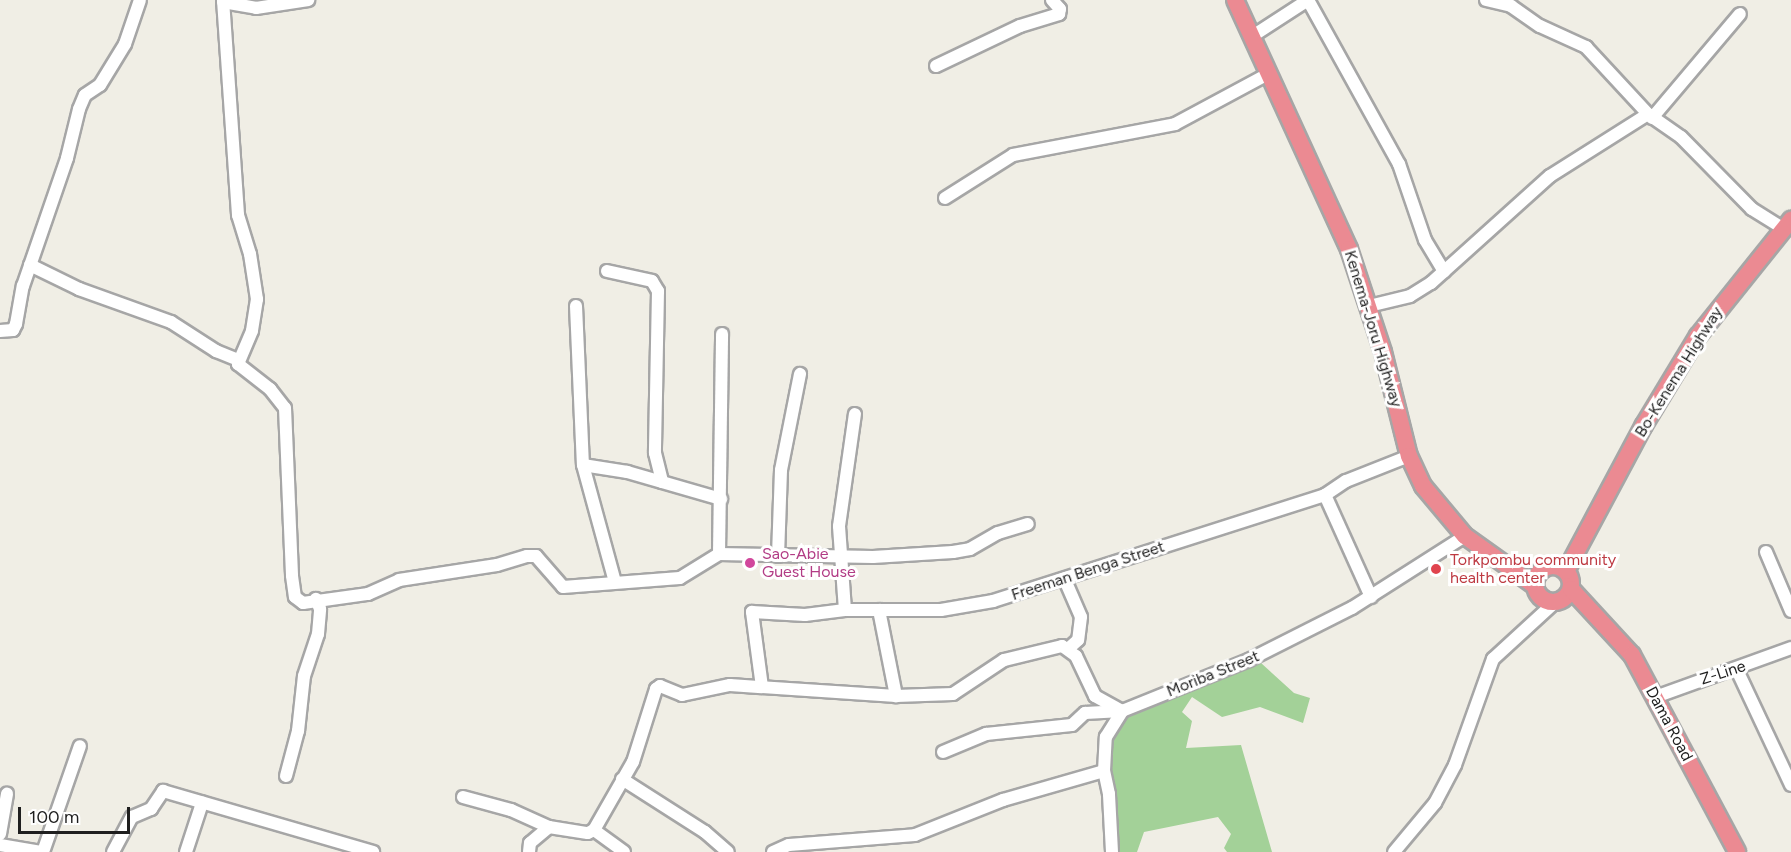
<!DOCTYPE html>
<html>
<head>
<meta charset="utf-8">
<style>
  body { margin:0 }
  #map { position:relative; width:1791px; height:852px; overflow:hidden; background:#f0eee5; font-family:Figtree,sans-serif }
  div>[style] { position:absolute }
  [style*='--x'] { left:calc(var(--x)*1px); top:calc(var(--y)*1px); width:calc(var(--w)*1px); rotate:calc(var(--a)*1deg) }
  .forest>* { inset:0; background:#a3d198 }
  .roads { filter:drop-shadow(2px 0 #a6a6a6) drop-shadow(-2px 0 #a6a6a6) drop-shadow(0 2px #a6a6a6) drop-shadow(0 -2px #a6a6a6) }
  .minor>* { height:12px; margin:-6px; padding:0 6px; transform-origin:6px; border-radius:6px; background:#fff }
  .highway>* { height:16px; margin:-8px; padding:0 8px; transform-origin:8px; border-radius:8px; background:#eb8a92 }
  .highway>.ring { margin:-8px; padding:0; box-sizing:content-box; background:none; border:16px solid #eb8a92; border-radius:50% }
  .dots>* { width:16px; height:16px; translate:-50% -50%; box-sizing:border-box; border:3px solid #fff; border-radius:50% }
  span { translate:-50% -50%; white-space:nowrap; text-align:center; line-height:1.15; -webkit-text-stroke:6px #fff; paint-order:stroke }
  .street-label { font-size:16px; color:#1f1f1f }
  .hotel-label { font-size:16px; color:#b23c85 }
  .left { translate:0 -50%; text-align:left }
  .health-label { font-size:16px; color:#be3a42 }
  .scale { position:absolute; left:18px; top:807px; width:112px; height:27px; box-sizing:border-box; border:3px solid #1f1f1f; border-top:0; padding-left:8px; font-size:18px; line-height:21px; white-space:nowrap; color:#1f1f1f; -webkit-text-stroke:4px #fff; paint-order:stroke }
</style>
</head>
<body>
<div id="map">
  <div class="forest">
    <i style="clip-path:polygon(1261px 663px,1294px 693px,1310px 698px,1303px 723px,1260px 707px,1222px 717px,1192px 697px,1182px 712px,1192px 721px,1186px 748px,1241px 745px,1272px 852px,1227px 852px,1224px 848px,1231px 834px,1218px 817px,1144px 832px,1137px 852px,1114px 852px,1110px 751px,1122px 716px)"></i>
  </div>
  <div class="roads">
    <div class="minor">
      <i style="--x:223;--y:0;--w:216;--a:86"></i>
      <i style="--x:238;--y:215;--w:41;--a:72.9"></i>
      <i style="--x:250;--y:254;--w:46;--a:81.2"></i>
      <i style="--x:257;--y:299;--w:32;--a:99"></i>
      <i style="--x:252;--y:331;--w:36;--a:113"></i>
      <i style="--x:238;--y:364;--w:41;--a:38"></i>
      <i style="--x:270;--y:389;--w:24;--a:52"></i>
      <i style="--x:285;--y:408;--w:168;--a:87.6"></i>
      <i style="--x:292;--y:576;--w:21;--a:82"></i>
      <i style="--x:295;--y:597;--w:10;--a:37"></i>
      <i style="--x:303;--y:603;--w:66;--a:-7.9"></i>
      <i style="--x:368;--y:594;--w:34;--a:-24"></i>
      <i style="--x:399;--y:580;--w:99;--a:-8.7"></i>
      <i style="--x:497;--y:565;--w:31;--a:-17"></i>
      <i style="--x:527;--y:556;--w:9;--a:0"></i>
      <i style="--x:536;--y:556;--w:41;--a:48.9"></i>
      <i style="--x:563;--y:587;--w:117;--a:-4.4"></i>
      <i style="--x:680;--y:578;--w:46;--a:-31.6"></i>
      <i style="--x:719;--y:554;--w:154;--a:1.1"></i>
      <i style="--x:873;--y:557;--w:80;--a:-3.6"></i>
      <i style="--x:953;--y:552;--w:17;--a:-10"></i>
      <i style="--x:970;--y:549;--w:32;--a:-30"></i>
      <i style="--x:998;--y:533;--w:31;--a:-17"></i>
      <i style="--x:1308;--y:0;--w:188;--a:61"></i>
      <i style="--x:1399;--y:164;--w:80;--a:71.1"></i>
      <i style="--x:1425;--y:240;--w:37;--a:59"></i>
      <i style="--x:1486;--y:0;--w:26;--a:13"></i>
      <i style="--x:1511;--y:6;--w:35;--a:35"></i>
      <i style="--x:1540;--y:26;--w:51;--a:24.5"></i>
      <i style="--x:1586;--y:47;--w:91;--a:47.2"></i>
      <i style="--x:223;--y:2;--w:34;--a:10"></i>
      <i style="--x:256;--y:8;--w:53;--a:-8.7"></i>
      <i style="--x:1251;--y:37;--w:68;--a:-33"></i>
      <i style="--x:936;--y:66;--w:93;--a:-25.5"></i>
      <i style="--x:1020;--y:26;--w:41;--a:-17.1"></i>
      <i style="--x:1059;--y:14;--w:5;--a:-79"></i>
      <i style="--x:1060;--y:9;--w:12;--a:-132"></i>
      <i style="--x:1652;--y:118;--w:136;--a:-49.8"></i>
      <i style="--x:945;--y:198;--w:80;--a:-32.3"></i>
      <i style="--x:1013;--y:155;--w:165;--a:-10.8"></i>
      <i style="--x:1175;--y:124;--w:103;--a:-28.3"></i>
      <i style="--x:30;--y:265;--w:55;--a:26.1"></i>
      <i style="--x:79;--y:289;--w:98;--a:19.7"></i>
      <i style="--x:171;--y:322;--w:54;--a:32.8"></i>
      <i style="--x:216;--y:351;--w:24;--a:22"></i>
      <i style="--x:607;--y:271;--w:46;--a:12.5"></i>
      <i style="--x:652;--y:281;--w:12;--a:59"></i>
      <i style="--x:658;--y:291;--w:162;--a:91.1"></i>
      <i style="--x:655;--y:453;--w:30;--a:76"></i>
      <i style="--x:576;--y:306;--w:159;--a:87.5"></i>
      <i style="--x:583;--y:465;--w:121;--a:74.7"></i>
      <i style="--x:1369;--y:306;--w:42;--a:-13.7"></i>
      <i style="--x:1410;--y:296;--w:25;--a:-32"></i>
      <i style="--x:1431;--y:283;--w:160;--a:-42"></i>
      <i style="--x:1550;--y:176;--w:116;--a:-32.3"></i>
      <i style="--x:1648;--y:114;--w:40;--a:34.9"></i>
      <i style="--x:1681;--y:137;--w:101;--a:45.4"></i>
      <i style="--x:1752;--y:209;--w:36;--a:32"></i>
      <i style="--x:0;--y:331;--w:13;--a:-4"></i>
      <i style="--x:13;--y:330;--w:7;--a:-63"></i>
      <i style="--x:16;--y:324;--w:39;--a:-80"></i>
      <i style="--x:23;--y:286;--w:135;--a:-71"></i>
      <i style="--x:67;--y:158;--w:50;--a:-76.2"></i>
      <i style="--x:79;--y:109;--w:15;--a:-67"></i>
      <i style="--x:85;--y:95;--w:18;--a:-34"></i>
      <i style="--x:100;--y:85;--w:48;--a:-58.6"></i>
      <i style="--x:125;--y:44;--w:46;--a:-71.2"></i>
      <i style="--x:583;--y:465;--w:45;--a:9"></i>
      <i style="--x:627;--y:472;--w:98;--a:16"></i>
      <i style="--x:1325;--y:495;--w:112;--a:65.7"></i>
      <i style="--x:1766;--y:552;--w:64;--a:67"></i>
      <i style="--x:719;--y:554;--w:220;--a:-89.2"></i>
      <i style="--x:778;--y:556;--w:86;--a:-88"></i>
      <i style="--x:781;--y:470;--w:98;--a:-78.8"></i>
      <i style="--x:1065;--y:580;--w:40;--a:66.6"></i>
      <i style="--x:1081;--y:617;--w:23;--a:97"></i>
      <i style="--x:1078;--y:640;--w:12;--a:138"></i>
      <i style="--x:845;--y:610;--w:84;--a:-94.1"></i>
      <i style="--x:839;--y:526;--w:113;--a:-81.9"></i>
      <i style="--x:879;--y:610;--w:88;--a:78.8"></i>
      <i style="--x:1737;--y:670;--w:127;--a:64.8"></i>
      <i style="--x:1655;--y:697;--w:145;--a:-19.8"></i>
      <i style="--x:1122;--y:711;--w:31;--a:-151"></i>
      <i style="--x:1095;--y:696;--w:44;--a:-115.4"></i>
      <i style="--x:1076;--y:656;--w:17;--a:-144"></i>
      <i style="--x:1062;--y:646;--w:60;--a:166.4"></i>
      <i style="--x:1004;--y:660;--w:61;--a:146.3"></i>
      <i style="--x:953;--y:694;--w:57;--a:178"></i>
      <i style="--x:896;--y:696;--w:134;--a:-176.2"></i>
      <i style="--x:762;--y:687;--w:76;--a:-97.6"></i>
      <i style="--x:752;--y:612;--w:53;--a:3.2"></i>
      <i style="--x:805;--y:615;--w:40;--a:-7.1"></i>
      <i style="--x:845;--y:610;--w:96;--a:0"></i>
      <i style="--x:941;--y:610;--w:53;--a:-9.8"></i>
      <i style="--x:993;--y:601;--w:349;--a:-17.7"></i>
      <i style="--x:1325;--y:495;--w:25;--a:-34"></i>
      <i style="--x:1346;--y:481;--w:68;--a:-21.6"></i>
      <i style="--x:943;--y:752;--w:47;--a:-22.7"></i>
      <i style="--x:986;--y:734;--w:86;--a:-6"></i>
      <i style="--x:1072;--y:725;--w:18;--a:-43"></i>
      <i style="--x:1085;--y:713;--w:37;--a:-3"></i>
      <i style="--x:1122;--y:711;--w:137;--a:-21.9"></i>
      <i style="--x:1249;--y:660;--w:115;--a:-26.8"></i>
      <i style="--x:1352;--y:608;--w:134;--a:-32.5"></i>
      <i style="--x:286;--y:776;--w:47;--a:-75.1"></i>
      <i style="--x:298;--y:731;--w:55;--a:-83.8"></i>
      <i style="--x:304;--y:676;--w:44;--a:-71.6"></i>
      <i style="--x:318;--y:634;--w:25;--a:-85"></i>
      <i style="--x:320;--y:609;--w:11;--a:-112"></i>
      <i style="--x:622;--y:779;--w:98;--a:32.6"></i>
      <i style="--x:705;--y:832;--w:30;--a:41"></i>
      <i style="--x:463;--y:797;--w:50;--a:15.2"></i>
      <i style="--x:511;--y:810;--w:42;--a:24.1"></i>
      <i style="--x:549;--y:827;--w:39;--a:9"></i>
      <i style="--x:588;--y:833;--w:7;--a:-27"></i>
      <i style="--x:594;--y:830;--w:37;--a:36"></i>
      <i style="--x:594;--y:830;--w:78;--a:-60.2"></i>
      <i style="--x:633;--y:762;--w:77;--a:-72.5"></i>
      <i style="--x:656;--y:689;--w:5;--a:-37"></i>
      <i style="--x:660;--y:686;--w:24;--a:22"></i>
      <i style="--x:682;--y:695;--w:49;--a:-11.8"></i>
      <i style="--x:730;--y:685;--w:32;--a:4"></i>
      <i style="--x:0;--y:834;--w:41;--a:-80.1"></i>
      <i style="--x:0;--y:845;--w:43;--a:9.5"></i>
      <i style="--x:43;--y:852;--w:112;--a:-70.8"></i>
      <i style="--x:113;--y:852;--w:40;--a:-62"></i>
      <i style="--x:132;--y:817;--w:21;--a:-23"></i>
      <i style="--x:151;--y:809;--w:22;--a:-56"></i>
      <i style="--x:163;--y:791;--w:219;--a:16.2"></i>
      <i style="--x:186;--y:852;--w:52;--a:-71.9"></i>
      <i style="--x:529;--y:852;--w:9;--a:-84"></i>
      <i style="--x:530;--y:843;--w:25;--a:-40"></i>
      <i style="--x:773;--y:852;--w:17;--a:-24"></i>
      <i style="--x:789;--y:845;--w:126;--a:-4.5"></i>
      <i style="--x:915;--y:835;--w:95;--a:-21.7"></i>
      <i style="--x:1003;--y:800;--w:105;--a:-16"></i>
      <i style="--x:1112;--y:852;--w:58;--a:-93"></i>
      <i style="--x:1109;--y:794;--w:24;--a:-102"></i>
      <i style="--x:1104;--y:771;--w:34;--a:-87"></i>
      <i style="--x:1106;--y:737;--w:31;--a:-58"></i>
      <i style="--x:1394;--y:852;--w:64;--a:-50.1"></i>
      <i style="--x:1435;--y:803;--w:43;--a:-62.2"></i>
      <i style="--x:1455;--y:765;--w:113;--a:-70.3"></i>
      <i style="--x:1493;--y:659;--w:81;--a:-42.5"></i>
    </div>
    <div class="highway">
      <i style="--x:1235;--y:0;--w:274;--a:65.4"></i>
      <i style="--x:1349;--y:249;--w:108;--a:71.7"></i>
      <i style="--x:1383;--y:352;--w:107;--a:76"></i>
      <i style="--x:1409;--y:456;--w:33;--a:65"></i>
      <i style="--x:1423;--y:486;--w:65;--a:50"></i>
      <i style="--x:1465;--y:536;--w:86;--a:35.5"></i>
      <i class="ring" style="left:1535px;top:566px;width:20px;height:20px"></i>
      <i style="--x:1566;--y:571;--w:166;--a:-61.9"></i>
      <i style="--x:1644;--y:425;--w:104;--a:-58.8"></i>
      <i style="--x:1698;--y:336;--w:149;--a:-51.3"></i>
      <i style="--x:1571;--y:589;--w:90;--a:47.3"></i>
      <i style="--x:1632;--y:655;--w:223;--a:61.9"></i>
    </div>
  </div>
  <div class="dots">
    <i style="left:750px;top:563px;background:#d1479c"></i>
    <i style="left:1436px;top:569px;background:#e0444e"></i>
  </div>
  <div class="street-label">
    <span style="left:1373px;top:329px;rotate:73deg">Kenema-Joru Highway</span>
    <span style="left:1679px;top:372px;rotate:-58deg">Bo-Kenema Highway</span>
    <span style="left:1088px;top:571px;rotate:-18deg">Freeman Benga Street</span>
    <span style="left:1723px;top:673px;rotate:-18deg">Z-Line</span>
    <span style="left:1213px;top:674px;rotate:-22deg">Moriba Street</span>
    <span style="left:1669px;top:724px;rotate:62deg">Dama Road</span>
  </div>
  <div class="hotel-label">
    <span class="left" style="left:762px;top:563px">Sao-Abie<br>Guest House</span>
  </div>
  <div class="health-label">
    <span class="left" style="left:1450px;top:569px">Torkpombu community<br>health center</span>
  </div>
  <div class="scale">100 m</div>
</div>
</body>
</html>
